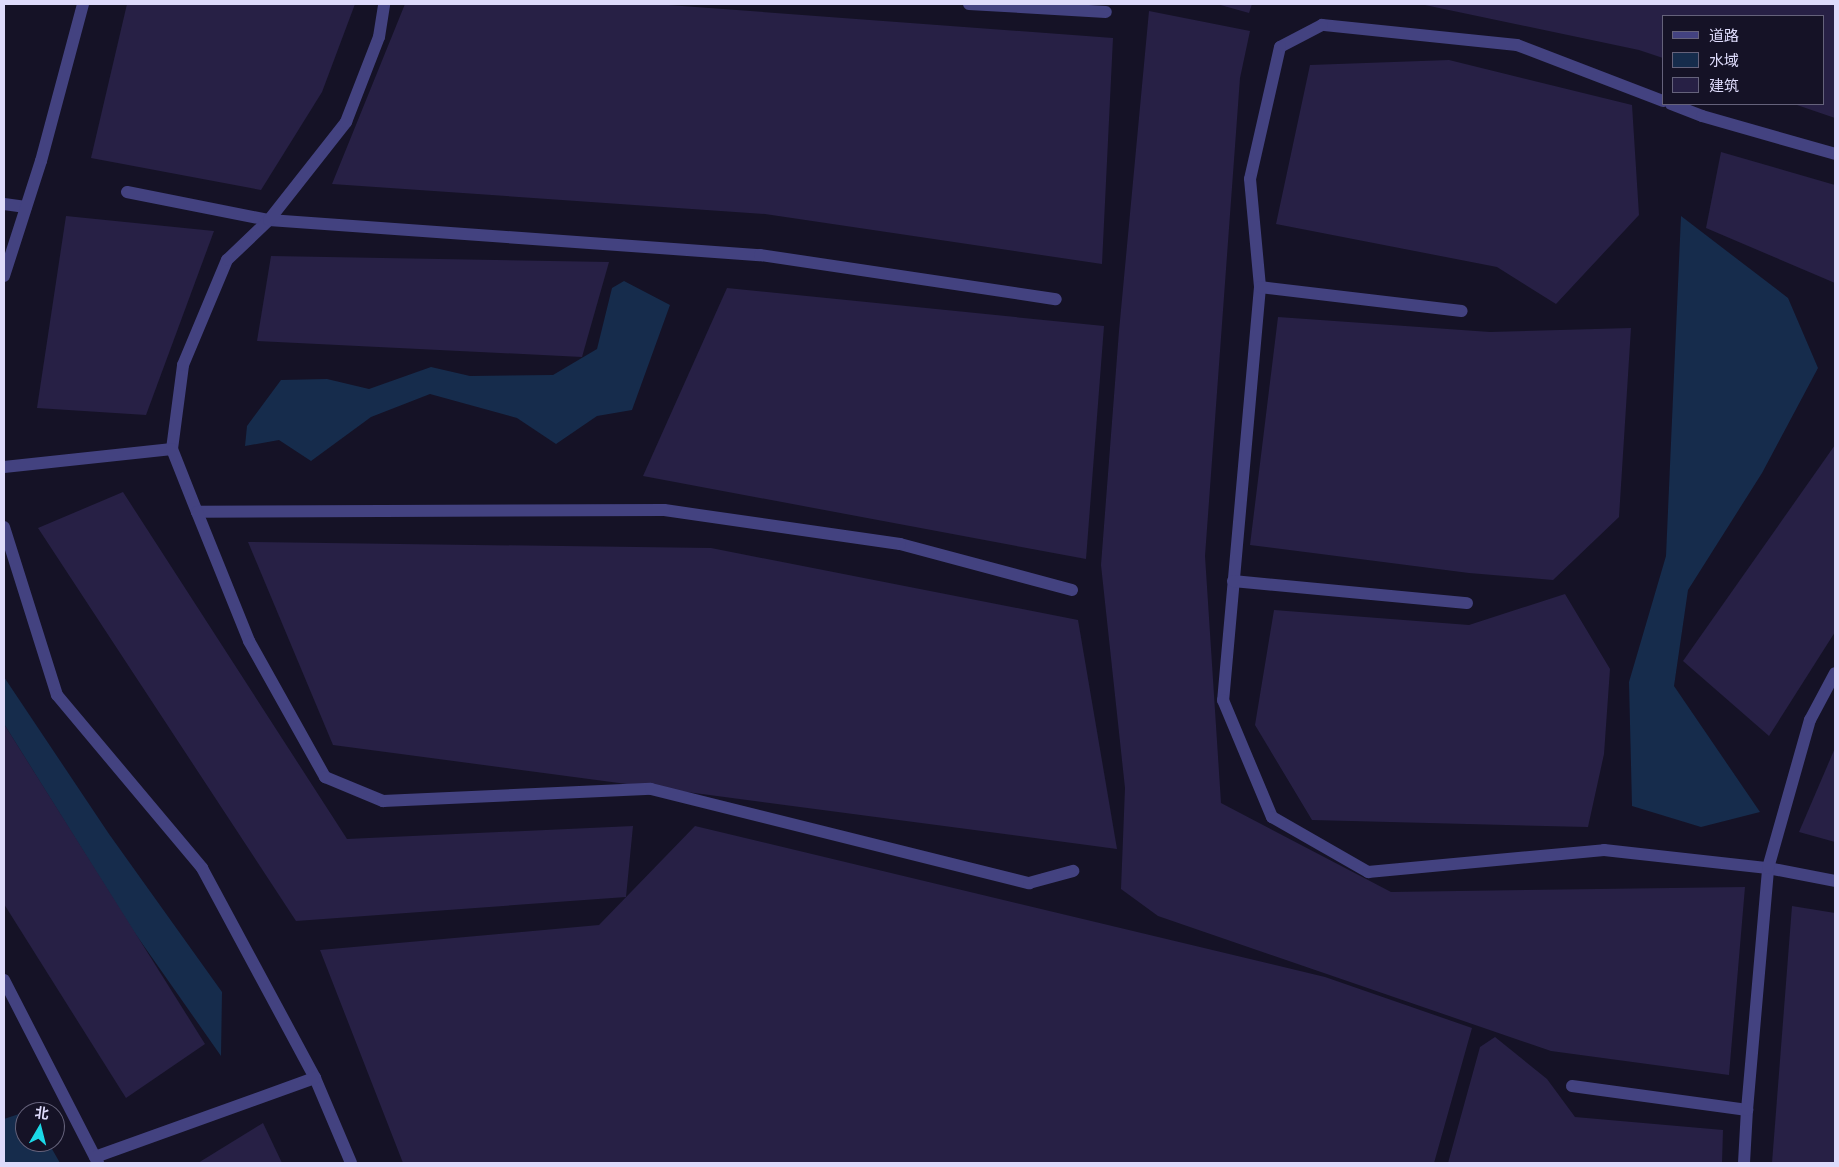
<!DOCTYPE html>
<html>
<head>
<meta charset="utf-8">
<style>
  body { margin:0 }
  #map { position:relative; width:1839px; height:1167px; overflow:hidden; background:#151226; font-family:Mulish,"Noto Sans SC",sans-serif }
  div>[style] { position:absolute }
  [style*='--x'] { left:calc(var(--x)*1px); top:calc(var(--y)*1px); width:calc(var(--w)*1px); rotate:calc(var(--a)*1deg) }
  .water>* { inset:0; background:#162c4c }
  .building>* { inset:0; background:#272045 }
  .minor>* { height:12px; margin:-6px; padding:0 6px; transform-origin:6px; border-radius:6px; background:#434280 }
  span { translate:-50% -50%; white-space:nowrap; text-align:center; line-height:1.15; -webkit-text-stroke:4px #151226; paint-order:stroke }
  .frame { position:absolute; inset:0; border:5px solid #dedbfb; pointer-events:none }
  .legend { position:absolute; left:1662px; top:15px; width:162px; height:90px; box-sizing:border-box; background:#151226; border:1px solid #65627b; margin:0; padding:6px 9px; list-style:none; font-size:15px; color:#dedbfb }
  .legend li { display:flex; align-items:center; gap:10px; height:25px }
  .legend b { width:25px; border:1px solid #65627b }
  .north { position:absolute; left:15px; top:1102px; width:50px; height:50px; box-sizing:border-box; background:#151226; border:1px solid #65627b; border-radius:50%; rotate:8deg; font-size:14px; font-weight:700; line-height:20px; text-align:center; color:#dedbfb }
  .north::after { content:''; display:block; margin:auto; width:18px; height:22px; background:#1bd8e7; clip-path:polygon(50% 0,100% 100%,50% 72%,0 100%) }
</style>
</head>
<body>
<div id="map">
  <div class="water">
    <i style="clip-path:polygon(1681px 216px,1788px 298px,1818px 368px,1762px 473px,1688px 590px,1674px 686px,1760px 812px,1701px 827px,1632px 806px,1629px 682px,1666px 556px)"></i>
    <i style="clip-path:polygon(624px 281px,670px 305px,632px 410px,597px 416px,556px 444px,517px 418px,430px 394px,371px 417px,311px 461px,279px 440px,245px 446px,247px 426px,281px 380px,327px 379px,369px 389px,431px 367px,470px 376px,553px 375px,597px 349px,612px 288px)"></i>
    <i style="clip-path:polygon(4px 677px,109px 834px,222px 992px,221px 1056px,132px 929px,4px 724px)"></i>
    <i style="clip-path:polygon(31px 1110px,32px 1112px,25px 1112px,25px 1142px,48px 1142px,60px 1163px,4px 1163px,4px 1119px)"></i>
  </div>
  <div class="building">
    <i style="clip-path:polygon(127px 4px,355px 4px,322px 92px,261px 190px,91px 158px)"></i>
    <i style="clip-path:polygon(405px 4px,655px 4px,1113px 38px,1102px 264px,765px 214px,332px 184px)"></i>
    <i style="clip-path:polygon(1217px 4px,1252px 4px,1249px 13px)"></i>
    <i style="clip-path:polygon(1835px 4px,1835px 118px,1794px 104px,1823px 104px,1823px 16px,1663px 16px,1663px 58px,1639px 50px,1425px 5px)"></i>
    <i style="clip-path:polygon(1149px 11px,1250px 31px,1240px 78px,1205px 556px,1221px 803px,1391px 892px,1745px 887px,1729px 1075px,1551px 1051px,1158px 916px,1121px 889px,1125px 788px,1101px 565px,1119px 331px)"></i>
    <i style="clip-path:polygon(1449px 60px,1632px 105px,1639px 215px,1556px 304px,1497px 267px,1276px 224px,1310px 65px)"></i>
    <i style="clip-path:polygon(1721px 152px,1835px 185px,1835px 283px,1706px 228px)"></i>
    <i style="clip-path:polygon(66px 216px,214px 231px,146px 415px,37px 408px)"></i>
    <i style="clip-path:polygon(271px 256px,609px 262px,582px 357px,257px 341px)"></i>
    <i style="clip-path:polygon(727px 288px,1104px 326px,1086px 559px,643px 476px)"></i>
    <i style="clip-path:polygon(1278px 317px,1490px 332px,1631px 328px,1619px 517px,1553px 580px,1469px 573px,1250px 545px)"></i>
    <i style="clip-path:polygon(1835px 445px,1835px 632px,1769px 736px,1683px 661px)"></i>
    <i style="clip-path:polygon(123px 492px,347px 839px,633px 826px,626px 897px,296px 921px,38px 528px)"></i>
    <i style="clip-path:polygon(248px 542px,711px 548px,1078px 620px,1117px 849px,333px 745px)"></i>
    <i style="clip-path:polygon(1565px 594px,1610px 669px,1604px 754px,1588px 827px,1312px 820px,1255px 725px,1274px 610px,1469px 625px)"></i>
    <i style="clip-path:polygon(4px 724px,205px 1044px,126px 1098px,4px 904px)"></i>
    <i style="clip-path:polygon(1835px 748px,1835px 842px,1799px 832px)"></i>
    <i style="clip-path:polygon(695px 826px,1325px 977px,1472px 1028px,1434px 1163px,403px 1163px,320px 950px,599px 925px)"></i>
    <i style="clip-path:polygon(1792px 906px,1835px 913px,1835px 1163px,1772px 1163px)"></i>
    <i style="clip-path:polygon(1495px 1037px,1547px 1079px,1575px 1117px,1723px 1130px,1722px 1163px,1448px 1163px,1480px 1047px)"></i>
    <i style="clip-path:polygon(263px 1123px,282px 1163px,198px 1163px)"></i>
  </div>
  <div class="minor">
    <i style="--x:969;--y:4;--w:137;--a:3.3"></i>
    <i style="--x:1663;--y:101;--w:156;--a:-159"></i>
    <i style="--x:1517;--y:45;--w:196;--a:-174.1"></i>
    <i style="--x:1322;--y:25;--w:47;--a:152.4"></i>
    <i style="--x:1280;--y:47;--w:135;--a:102.8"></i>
    <i style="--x:1250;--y:179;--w:108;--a:84.7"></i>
    <i style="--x:1260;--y:287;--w:415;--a:95.1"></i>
    <i style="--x:1223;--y:700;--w:127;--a:67.3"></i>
    <i style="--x:1272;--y:817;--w:111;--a:29.8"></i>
    <i style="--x:1368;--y:872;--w:237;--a:-5.3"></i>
    <i style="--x:1604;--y:850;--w:165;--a:6.3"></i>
    <i style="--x:1768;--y:868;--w:68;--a:11"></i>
    <i style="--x:1671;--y:104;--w:33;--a:21"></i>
    <i style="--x:1702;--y:116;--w:138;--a:15.9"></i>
    <i style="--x:127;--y:192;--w:145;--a:11.2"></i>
    <i style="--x:269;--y:220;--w:492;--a:4.1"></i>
    <i style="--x:760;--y:255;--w:299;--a:8.5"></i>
    <i style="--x:4;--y:204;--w:22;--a:8"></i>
    <i style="--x:4;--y:276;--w:121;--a:-72.2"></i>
    <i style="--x:41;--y:161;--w:163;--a:-75"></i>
    <i style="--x:1260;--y:287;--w:203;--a:6.8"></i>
    <i style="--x:172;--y:449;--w:85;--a:-82.5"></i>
    <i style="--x:183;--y:365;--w:114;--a:-67.3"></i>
    <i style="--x:227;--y:260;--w:58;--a:-43.6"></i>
    <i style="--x:269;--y:220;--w:125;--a:-51.8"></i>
    <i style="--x:346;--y:122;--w:91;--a:-68.8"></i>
    <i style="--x:379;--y:37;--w:33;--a:-81"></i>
    <i style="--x:4;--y:467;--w:169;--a:-6.1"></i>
    <i style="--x:172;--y:449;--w:68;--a:68.4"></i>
    <i style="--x:4;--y:527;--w:176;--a:72.5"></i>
    <i style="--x:57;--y:695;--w:226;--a:50"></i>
    <i style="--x:202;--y:868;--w:238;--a:61.7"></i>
    <i style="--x:315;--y:1078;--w:92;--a:67"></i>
    <i style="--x:1233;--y:581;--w:235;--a:5.4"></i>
    <i style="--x:1072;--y:590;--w:178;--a:-165"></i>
    <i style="--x:900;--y:544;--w:238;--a:-171.8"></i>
    <i style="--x:664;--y:510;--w:467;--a:179.8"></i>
    <i style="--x:197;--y:512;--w:139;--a:68"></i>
    <i style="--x:249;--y:641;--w:156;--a:60.8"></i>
    <i style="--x:325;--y:777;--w:63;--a:22.5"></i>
    <i style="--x:383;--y:801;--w:268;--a:-2.6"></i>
    <i style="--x:651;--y:789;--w:390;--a:14"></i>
    <i style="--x:1029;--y:883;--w:46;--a:-15.3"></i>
    <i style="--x:4;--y:980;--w:206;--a:62.8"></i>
    <i style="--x:1572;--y:1086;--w:177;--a:7.8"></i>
    <i style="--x:95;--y:1157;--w:234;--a:-19.8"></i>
    <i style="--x:1744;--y:1163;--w:53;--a:-86.8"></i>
    <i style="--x:1747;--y:1110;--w:243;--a:-85"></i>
    <i style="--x:1768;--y:868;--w:154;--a:-74.2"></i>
    <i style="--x:1810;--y:720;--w:53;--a:-62"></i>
  </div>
  <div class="frame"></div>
  <ul class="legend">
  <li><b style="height:6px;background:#434280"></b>道路</li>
  <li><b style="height:14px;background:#162c4c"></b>水域</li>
  <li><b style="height:14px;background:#272045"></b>建筑</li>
  </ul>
  <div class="north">北</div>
</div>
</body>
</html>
